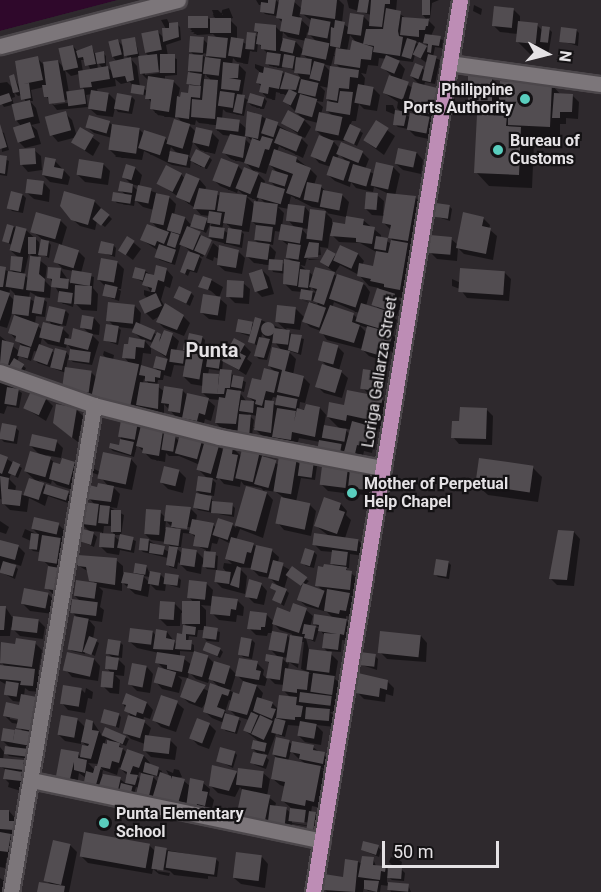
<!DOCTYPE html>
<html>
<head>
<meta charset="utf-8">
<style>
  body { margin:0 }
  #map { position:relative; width:601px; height:892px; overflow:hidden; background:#2e292d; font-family:Roboto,sans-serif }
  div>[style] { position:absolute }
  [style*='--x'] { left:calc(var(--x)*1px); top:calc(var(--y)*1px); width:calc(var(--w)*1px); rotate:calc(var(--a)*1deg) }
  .water>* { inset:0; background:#2f082b }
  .pier>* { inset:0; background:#2e292d }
  .shadow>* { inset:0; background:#0007 }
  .building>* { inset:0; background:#524d51; transform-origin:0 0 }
  .round { border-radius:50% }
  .roads { filter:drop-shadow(2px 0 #4c474b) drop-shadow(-2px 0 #4c474b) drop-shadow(0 2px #4c474b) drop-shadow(0 -2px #4c474b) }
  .minor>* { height:15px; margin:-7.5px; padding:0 7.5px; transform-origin:7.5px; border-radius:7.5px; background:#7c767a }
  .primary>* { height:15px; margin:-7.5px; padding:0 7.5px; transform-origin:7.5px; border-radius:7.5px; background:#bd8db5 }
  .dots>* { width:16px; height:16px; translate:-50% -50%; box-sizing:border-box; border:3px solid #141214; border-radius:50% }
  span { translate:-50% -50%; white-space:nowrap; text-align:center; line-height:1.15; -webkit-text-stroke:4.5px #141214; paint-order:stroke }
  .poi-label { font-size:16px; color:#e5e2e5; font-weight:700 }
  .right { translate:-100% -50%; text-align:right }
  .left { translate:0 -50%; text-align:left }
  .street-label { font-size:16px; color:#e5e2e5 }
  .quarter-label { font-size:20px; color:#e5e2e5; font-weight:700 }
  .north { position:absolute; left:517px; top:24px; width:60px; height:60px; -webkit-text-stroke:4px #141214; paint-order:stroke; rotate:97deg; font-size:16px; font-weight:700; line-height:24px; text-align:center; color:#e5e2e5 }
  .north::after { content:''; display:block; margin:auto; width:21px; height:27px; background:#e5e2e5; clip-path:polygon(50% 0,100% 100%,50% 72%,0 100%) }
  .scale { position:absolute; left:382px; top:841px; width:117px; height:27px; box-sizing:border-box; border:3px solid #e5e2e5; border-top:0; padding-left:8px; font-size:18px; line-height:21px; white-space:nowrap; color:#e5e2e5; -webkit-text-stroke:4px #141214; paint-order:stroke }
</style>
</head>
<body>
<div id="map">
  <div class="water">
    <i style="clip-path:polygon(0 0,118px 0,0 31px)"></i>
  </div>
  <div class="pier">
    <i style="clip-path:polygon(118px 0,121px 0,119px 3px,0 34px,0 31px)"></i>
  </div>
  <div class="shadow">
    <i style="clip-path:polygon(evenodd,256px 0,268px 0,269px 5px,270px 0,276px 0,280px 4px,281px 0,292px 0,302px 9px,304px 0,339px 0,344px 5px,342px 23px,349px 28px,351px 15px,364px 17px,370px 23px,371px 15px,349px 8px,347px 0,397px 0,396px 11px,407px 19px,427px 20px,422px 14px,423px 0,439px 0,432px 3px,430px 18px,426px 18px,435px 27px,431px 36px,443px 40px,442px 48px,435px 47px,433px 57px,440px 60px,435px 84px,425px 82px,424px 86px,437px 89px,443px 96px,438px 120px,429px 118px,436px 125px,433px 140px,415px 136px,408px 129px,398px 127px,395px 124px,396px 115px,386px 111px,386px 105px,393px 105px,396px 112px,402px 113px,397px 108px,398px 102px,384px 93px,391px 75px,383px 68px,387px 59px,379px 58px,378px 66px,368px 65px,366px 74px,361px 73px,365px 78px,364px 87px,373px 88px,380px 95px,377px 111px,364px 109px,359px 104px,356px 121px,352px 121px,350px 126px,363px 133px,357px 146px,345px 139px,344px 141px,325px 139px,316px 130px,318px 123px,303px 119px,286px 102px,288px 95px,276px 92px,275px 100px,267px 98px,261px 91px,262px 87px,258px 83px,260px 72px,255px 68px,255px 64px,301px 79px,296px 71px,283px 66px,282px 68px,270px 66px,267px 63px,269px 55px,258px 43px,257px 52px,250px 51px,248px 64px,237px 62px,233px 58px,232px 65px,239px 65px,246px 72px,242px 96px,249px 101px,264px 98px,267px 101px,264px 109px,252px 106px,247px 101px,244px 116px,226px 112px,223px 109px,222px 119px,239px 122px,247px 129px,261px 116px,297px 136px,298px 134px,284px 124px,303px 119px,311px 127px,305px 138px,298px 135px,308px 145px,303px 158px,279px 146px,277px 152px,297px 159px,310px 169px,317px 176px,314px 185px,321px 187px,327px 192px,342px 195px,349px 202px,346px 217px,326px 213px,332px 219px,332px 223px,346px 226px,363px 220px,381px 235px,381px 238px,392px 244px,391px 230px,384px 223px,385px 216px,372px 215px,365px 208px,377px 195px,384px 201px,383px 214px,385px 214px,389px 194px,374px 187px,373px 192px,356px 188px,351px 182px,350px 187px,335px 181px,328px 175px,331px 167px,319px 163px,313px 156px,319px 137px,334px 142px,340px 149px,362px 152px,369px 159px,365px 169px,374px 174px,393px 167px,400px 174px,395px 196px,415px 197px,425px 208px,410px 299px,396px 297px,401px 302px,397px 316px,391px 314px,397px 320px,393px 335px,399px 341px,396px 353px,387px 350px,384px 361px,369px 356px,362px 349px,327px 340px,321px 331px,310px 327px,302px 319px,300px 330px,286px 328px,293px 336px,304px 339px,301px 355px,287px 350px,296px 359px,293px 375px,303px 377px,310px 384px,305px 403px,300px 402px,299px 410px,320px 408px,328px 417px,371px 397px,363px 388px,377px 372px,383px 379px,382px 396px,379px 396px,392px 409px,389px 423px,382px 422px,380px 429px,370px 427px,376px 434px,372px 453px,364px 451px,362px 460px,353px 458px,344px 450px,344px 455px,320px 442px,299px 438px,297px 446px,281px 443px,276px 439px,262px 436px,253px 427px,252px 436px,242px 435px,239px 430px,223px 430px,216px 423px,220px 400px,209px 399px,202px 392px,203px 386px,191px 384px,184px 377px,186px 366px,174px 365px,171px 377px,164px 375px,163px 380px,158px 380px,157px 386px,165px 392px,182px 390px,187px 395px,208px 400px,215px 406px,211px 421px,205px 419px,203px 427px,176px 417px,164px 404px,164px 415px,144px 412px,139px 406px,138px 409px,102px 403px,95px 396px,95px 399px,70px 395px,66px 373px,38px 363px,35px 360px,38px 352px,34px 351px,31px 361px,19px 356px,17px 362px,26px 368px,23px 374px,1px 365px,0 367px,0 336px,20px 352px,22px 346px,9px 332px,20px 319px,14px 314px,14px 307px,7px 328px,0 326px,0 268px,15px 274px,11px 270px,19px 258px,10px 250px,12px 245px,4px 241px,14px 227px,27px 231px,39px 242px,40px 250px,42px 239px,32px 231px,60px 220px,67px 227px,61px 247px,78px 251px,85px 258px,81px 273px,94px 277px,93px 288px,98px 294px,97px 311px,82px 310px,74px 302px,73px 307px,59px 302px,59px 293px,49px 277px,61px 270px,71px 284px,73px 271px,63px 269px,56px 262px,60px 244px,47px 240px,51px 245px,49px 258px,39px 253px,38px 259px,47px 266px,45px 281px,51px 287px,50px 298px,41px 297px,47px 302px,45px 317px,36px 316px,35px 324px,43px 330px,53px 326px,48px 320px,66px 311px,69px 314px,66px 326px,59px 325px,69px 335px,68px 340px,90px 334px,82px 327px,94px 318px,100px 325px,99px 335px,91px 334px,99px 342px,92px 365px,73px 362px,68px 358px,66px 369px,91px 372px,98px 379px,108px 359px,103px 355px,104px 351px,114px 355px,113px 360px,130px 364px,124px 357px,125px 345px,143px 341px,134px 332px,135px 329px,118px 327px,121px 330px,118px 345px,104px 340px,115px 327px,108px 320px,135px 306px,141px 313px,140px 325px,162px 338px,172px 335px,179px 341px,176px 351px,188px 353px,184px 349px,194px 347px,189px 341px,202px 337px,205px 340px,204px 349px,210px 352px,209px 356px,223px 361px,222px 371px,231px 372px,234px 377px,246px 382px,244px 392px,238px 390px,247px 402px,255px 403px,249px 397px,262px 382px,276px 373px,269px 366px,282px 351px,273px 340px,267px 360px,259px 359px,256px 356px,258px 346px,251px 342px,252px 337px,237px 332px,252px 323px,255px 326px,261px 320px,287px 331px,276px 321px,296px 309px,304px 317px,310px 303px,304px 301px,314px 303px,322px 308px,317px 304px,319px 301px,302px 300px,302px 292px,292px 291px,285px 284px,286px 274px,273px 272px,270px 265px,254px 263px,247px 256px,259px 244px,255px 240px,257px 226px,251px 220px,249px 232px,241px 231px,244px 234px,242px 248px,212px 240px,209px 237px,212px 220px,206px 233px,191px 225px,188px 228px,211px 241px,203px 257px,197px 255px,202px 259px,197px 273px,190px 271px,188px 276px,182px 272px,190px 251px,181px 244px,175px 265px,160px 260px,157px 257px,159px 251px,142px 240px,160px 231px,152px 222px,154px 210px,143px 207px,135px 200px,134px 206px,117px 203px,114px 200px,126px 195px,120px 190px,132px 185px,124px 177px,135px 168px,142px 175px,139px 187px,169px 197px,176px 204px,174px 215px,185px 218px,192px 226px,206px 220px,209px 222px,210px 216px,201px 215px,195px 208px,158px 183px,181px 174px,185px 179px,187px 175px,200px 180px,206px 187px,205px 190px,221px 196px,245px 196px,238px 190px,237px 193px,220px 186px,214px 180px,238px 166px,244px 172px,256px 174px,246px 163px,231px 159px,224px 153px,231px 136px,223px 135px,216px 129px,217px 125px,199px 123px,196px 120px,195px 125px,188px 124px,196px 132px,212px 133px,219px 140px,215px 154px,200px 150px,193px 142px,189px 157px,192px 160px,209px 157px,212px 160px,207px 169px,195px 164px,191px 160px,190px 168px,172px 165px,144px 151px,142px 160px,117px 157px,110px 150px,112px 138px,94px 133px,87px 127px,109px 122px,112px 125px,139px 129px,145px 135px,165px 138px,168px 142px,183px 123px,175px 115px,175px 118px,158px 115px,151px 108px,152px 104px,147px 96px,133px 92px,133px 86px,130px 82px,121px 84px,115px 79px,116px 86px,97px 89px,98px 93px,109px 94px,117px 102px,132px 97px,135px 100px,132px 114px,118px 112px,115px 108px,113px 117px,97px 115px,90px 109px,92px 94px,86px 95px,88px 107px,57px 110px,46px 96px,44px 87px,31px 90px,33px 101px,30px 101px,36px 108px,40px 123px,31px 125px,37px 130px,41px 144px,25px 148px,19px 142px,15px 128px,21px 126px,16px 120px,12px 105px,4px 107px,0 101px,0 83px,7px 82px,14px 89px,14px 76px,19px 87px,24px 86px,22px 84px,37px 58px,43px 64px,58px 61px,63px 67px,73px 46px,78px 52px,92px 47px,95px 54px,103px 53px,106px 56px,106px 66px,113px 72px,117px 62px,113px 57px,118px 41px,124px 47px,135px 39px,140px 58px,150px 57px,146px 53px,158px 32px,164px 38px,166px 29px,161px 20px,167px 19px,170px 25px,177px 24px,180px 27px,181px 40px,166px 45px,168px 56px,177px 59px,177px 75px,165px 76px,165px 80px,173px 81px,180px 88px,178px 98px,190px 95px,190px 55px,195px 56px,191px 52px,203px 39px,208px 44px,217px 38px,213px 34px,197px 35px,190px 29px,207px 18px,216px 21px,212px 10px,218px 10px,223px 15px,222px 10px,229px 8px,233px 18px,229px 19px,237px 27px,237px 39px,248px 45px,255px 35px,259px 38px,256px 30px,276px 27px,281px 32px,283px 23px,276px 16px,265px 14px,262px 11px,263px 4px,259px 5px,256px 0,300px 12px,312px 21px,310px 28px,299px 18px,300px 12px,256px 0,283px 32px,288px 37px,306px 41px,304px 51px,296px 42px,282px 39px,283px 32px,256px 0,307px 32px,317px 42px,306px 39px,307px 32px,256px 0,350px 35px,356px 42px,351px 52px,347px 51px,350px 35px,256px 0,416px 42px,425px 43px,431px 49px,416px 43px,416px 42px,256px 0,336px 47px,338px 47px,336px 64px,341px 69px,331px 72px,323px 64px,331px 66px,336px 47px,256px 0,123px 52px,129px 59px,124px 60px,123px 52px,256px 0,205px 53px,211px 60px,201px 55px,205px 53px,256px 0,301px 53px,309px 60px,300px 59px,301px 53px,256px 0,415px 55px,427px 63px,426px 72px,422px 68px,411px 76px,421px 86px,413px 88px,401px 81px,405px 69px,397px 60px,413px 62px,415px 55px,256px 0,139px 57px,141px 73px,148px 80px,148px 91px,140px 87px,137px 66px,130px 58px,139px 57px,256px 0,81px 60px,85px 60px,91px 70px,83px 72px,81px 60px,256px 0,97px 62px,103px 68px,98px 69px,97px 62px,256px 0,166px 69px,167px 72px,145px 75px,145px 72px,166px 69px,256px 0,65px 70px,71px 76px,79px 74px,84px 91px,69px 93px,65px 70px,256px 0,205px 74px,212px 81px,204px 80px,205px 74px,256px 0,320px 86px,329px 88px,327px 99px,332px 103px,327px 111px,333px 116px,321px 114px,323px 107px,316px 101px,323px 102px,325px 91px,320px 86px,256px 0,14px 92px,18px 96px,22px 95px,26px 102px,14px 105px,12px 98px,15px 97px,14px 92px,256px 0,72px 99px,73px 102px,54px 105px,51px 102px,72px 99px,256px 0,406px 106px,416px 115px,411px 118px,405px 114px,406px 106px,256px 0,245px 134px,252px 141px,251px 145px,244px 138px,245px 134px,256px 0,171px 147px,178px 154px,169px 153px,171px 147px,256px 0,339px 154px,348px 163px,337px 159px,339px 154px,256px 0,269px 164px,279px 174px,270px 181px,277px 188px,264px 184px,265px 181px,254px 170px,266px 174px,269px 164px,256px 0,131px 184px,139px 186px,138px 191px,131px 184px,256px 0,246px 196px,256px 200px,255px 205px,246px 196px,256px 0,291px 196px,312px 207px,324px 209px,328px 213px,311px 211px,310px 213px,305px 207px,289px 205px,291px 196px,256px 0,259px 197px,266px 204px,257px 203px,259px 197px,256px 0,278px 207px,289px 209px,288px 220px,296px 229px,282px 226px,284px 213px,278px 207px,256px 0,224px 221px,233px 230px,229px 234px,222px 229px,224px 221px,256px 0,301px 228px,308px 229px,307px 235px,301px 228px,256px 0,275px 231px,281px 232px,280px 239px,289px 246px,287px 257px,293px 262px,285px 264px,274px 261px,276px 252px,268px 244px,273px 245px,275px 231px,256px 0,330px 233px,339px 242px,360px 243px,380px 254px,374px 267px,362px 265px,364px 261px,358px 254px,341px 247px,337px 257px,327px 251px,321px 262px,335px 273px,340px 265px,359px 275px,369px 286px,379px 288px,374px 304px,380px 310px,366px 306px,370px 292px,365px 285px,316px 269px,314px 276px,300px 265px,305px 266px,307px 258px,309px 260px,321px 259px,308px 259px,308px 256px,321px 255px,320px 247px,328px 248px,330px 233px,256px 0,29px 253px,34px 258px,29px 279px,24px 275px,29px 253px,256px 0,311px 287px,317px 293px,310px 292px,311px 287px,256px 0,10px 289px,15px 294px,15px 301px,9px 295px,10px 289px,256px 0,30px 292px,37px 296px,36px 303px,29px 298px,30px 292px,256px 0,334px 302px,359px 313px,358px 319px,354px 315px,332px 308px,334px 302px,256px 0,359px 325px,368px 328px,367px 333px,359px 325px,256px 0,262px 334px,268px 340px,261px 339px,262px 334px,256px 0,42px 338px,48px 344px,66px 348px,67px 344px,71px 349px,70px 357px,66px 352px,55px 353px,40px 346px,42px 338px,256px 0,143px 339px,153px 343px,152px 347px,168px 359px,155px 368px,159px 372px,141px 367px,143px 353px,151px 354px,151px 348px,143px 339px,256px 0,202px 355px,209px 357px,209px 362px,202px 355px,256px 0,209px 369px,222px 371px,221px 379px,208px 375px,209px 369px,256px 0,144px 378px,150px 385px,143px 384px,144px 378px,256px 0,273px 397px,278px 398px,277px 406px,271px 402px,273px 397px,256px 0,248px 414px,257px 416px,256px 427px,253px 427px,254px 420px,248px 414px,256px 0,326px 415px,341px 430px,324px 426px,326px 415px,256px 0,344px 428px,351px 430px,350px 435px,344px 428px)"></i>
    <i style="clip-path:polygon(474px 5px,482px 9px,481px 15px,473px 11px)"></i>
    <i style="clip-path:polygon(514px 10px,520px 16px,520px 22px,537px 25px,543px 31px,549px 29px,552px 32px,548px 57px,531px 55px,517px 41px,518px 34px,500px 32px,493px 25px)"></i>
    <i style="clip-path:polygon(576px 30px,579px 33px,578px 46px,561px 41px)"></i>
    <i style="clip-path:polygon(491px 78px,501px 88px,552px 85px,561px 95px,572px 95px,579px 102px,578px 119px,566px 118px,566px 124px,560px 124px,560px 137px,527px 135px,534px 142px,532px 188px,489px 186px,476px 172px,484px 116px,469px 101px)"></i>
    <i style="clip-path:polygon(65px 113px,72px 120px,77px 137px,58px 142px,52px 135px)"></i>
    <i style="clip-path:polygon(376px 122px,395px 136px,384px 155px,365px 141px)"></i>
    <i style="clip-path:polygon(81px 129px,100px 143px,93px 156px,73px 143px)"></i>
    <i style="clip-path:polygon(0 130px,4px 133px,9px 150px,2px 152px)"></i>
    <i style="clip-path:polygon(34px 150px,41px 156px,42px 170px,28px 172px,22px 165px)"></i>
    <i style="clip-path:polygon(417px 153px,423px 160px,421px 174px,403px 170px,396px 164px)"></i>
    <i style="clip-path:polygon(0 157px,9px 161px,7px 176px,0 175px)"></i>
    <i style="clip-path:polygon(55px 161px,70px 177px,68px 185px,50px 182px,43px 175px)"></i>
    <i style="clip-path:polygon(103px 164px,110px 171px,108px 185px,85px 182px,78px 175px)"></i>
    <i style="clip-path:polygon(44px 183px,50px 190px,49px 202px,34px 199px,27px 193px)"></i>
    <i style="clip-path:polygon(23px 195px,26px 198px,23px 213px,12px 211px,9px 208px)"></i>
    <i style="clip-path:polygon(94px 201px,112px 219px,105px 227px,97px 221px,95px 230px,80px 226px,72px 219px)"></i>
    <i style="clip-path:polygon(449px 206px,452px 209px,450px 221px,435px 216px)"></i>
    <i style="clip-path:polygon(483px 218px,490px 225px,489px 229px,497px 236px,493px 260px,464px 254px,458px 248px,457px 261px,437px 259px,430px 252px,451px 239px,458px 245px)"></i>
    <i style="clip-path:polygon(134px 243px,141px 249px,133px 260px,120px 250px)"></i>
    <i style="clip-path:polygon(213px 243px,220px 249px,238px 251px,245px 258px,242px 274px,225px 271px,218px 265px,219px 259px,214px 257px,213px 261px,206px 258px)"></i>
    <i style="clip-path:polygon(113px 245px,116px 248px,115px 257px,100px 252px)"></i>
    <i style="clip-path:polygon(117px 262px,124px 269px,121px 289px,118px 289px,121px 291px,119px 301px,105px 296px,106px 287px,99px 280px)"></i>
    <i style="clip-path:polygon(167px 270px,173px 277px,170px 288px,165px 286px,161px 300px,165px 307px,183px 316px,190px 323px,184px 336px,164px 328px,158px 322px,160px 316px,153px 320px,146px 313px,148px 299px,144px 295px,144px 290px,151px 292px,145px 283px,133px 277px,145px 271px,155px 277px)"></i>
    <i style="clip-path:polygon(262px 270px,269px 277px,274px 294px,262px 297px,255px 290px)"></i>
    <i style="clip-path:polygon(504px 272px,511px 279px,509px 301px,467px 298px,460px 289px,452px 286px,452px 279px,461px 283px)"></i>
    <i style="clip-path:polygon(211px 280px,223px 287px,219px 298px,227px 305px,225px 321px,209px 319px,202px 313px,219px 298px,211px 291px,200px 286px)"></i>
    <i style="clip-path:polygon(243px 283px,250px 289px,249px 304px,235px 303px,228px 296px)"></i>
    <i style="clip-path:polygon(191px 293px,194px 296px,190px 306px,175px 298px)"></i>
    <i style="clip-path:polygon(244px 345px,251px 352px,247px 359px,252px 363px,246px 375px,224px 361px)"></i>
    <i style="clip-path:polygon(337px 346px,344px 353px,339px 370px,348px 378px,342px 398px,324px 393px,317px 386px,328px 367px,320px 359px)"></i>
    <i style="clip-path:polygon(0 379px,22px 393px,19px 408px,7px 406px,4px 414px,0 413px)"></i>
    <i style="clip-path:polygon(32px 393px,47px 400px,53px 406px,46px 421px,25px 408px)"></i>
    <i style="clip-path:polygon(76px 409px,83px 416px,78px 442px,61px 429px)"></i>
    <i style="clip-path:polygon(487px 410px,493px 416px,492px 445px,459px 444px,453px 437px,461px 423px)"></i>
    <i style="clip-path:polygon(evenodd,122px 422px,175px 437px,179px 441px,218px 445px,224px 451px,233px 448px,242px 457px,260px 454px,279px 465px,296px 461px,301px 465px,314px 463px,317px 466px,315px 480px,301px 478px,296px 502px,309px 504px,316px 511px,311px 536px,284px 530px,278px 523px,283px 497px,276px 492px,264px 490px,273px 500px,263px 538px,240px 529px,236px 540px,272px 551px,279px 557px,278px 563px,309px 581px,305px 585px,323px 591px,317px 585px,336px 567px,332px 564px,333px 552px,321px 551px,314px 544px,329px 536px,316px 526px,325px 499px,341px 504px,347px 511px,346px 515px,351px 520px,345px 538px,358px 540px,365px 547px,364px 556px,350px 554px,349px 568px,345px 568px,358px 579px,356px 596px,350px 596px,356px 601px,353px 617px,346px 616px,346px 620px,353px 627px,351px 641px,342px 640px,341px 652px,328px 651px,338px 661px,335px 679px,341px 684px,338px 700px,334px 700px,338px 704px,337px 712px,330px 712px,336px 718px,335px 727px,316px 725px,323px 732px,321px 745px,305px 742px,299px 736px,300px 726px,288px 725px,285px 737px,278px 735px,277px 731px,268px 755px,262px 753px,269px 760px,266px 769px,255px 765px,252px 762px,259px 755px,252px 748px,262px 744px,244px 730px,249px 720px,236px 716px,230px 710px,232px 701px,229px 700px,225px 712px,241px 721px,237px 734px,226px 731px,223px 728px,224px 723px,212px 718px,205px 712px,207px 701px,202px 708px,189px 703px,182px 697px,188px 680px,210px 692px,219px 687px,210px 678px,208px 683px,196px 679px,189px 672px,188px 678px,178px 676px,182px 680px,179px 693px,162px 689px,156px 682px,166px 671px,157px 662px,159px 653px,137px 648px,130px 642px,153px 632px,156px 636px,167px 632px,177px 645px,188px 628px,184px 623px,184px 613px,181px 613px,180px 626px,167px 626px,160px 619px,175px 604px,184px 613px,194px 603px,189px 597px,206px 583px,213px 590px,212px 597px,237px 600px,244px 607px,243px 616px,237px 615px,236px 622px,219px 620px,212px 613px,213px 606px,201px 605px,206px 610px,206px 628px,220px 632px,219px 642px,207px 641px,204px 638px,205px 630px,198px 630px,197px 637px,189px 636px,188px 642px,194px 645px,194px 652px,180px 651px,180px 656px,192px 665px,207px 656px,214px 663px,229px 667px,237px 675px,257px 663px,264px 670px,263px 675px,267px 679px,265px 686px,255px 684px,263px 693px,261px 700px,272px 703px,279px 710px,291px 698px,283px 690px,284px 685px,275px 684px,268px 677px,270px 664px,267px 661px,279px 658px,270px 649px,273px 633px,268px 633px,267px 636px,256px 635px,249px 628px,266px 614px,274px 622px,306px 610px,313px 616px,310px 627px,319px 628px,314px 623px,334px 619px,327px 612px,306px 606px,299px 600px,303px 587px,288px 576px,284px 589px,289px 593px,284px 606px,274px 600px,277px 592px,272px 588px,279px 587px,270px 578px,259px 576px,251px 568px,238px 567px,247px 576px,245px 594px,222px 588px,215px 581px,227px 573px,223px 568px,224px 563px,232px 564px,227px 559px,231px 544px,219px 538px,217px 544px,212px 543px,210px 553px,218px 556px,217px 570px,207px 569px,202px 564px,201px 574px,187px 571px,178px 562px,177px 569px,170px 567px,167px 564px,168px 558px,143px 552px,140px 549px,148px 540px,169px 552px,170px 546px,166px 542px,151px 540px,145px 534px,160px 512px,166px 518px,191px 509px,197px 515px,196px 521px,213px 525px,217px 528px,232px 524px,236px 528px,247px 488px,266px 493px,261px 488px,244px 485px,241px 481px,240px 487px,224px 484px,218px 477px,217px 480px,211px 478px,216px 483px,214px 496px,209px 495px,214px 503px,232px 505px,235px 508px,234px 517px,198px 510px,195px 507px,202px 496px,197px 491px,208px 479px,199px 470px,200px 465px,179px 456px,169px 456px,166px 453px,165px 462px,151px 459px,137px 445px,134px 457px,113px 451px,110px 448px,120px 447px,122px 422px,166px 521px,175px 530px,165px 529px,166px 521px,122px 422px,173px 525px,195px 528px,195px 531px,177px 529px,173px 525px,122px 422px,183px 533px,192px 534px,196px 538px,195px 545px,206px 550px,205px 560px,197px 552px,183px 554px,175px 547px,181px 547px,183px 533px,122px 422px,273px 623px,280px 630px,292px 634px,291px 640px,287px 635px,272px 633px,273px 623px,122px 422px,319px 629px,325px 636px,324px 648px,330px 654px,309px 650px,306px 638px,315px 642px,319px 629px,122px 422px,301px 642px,304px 642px,301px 669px,312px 674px,288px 670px,289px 662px,298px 668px,301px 642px,122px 422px,281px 657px,289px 658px,288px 664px,281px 657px,122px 422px,236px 674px,244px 682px,240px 696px,227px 689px,231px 690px,236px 674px)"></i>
    <i style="clip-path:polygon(16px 428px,19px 431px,17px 444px,4px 442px,0 438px)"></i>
    <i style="clip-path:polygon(57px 442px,63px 448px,61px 458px,46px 455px,56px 464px,75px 463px,81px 470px,76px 491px,57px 485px,52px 480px,51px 484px,39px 480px,46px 487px,68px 493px,71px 496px,68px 503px,48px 496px,45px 506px,29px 498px,27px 512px,10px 510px,3px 503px,4px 500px,0 499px,0 455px,22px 468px,18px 478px,11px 474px,9px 479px,16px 486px,15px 492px,25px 496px,30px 479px,36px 481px,25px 471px,40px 455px,31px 446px)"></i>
    <i style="clip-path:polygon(evenodd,131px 459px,137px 466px,132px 490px,112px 486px,120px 494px,117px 508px,109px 507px,124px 515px,121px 536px,136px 541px,134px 553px,120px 550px,119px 555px,107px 553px,100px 546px,102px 532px,91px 531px,97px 537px,94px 547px,81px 541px,91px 533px,82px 524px,95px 505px,89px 498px,91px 487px,109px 487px,99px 475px,90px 472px,91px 467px,100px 472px,131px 459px,104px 526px,111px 526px,114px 535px,121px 535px,120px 541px,114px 536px,103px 534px,104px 526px)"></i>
    <i style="clip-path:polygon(532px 467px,542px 477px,538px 502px,488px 495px,477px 485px)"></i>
    <i style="clip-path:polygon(347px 470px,351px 474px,368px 473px,375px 480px,373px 496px,356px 494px,352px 491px,352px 494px,328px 491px,321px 484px)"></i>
    <i style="clip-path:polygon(179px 471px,186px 478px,183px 493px,168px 489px,162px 483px)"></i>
    <i style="clip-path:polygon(0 521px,9px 527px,6px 534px,0 532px)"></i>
    <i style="clip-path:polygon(59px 525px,65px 531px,63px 542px,67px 546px,64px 596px,54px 595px,47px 588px,50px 567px,43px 560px,44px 539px,39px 552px,33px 551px,30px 548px,31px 541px,22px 537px,25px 529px,39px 535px,33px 529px)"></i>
    <i style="clip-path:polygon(574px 532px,580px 539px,574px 586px,557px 585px,550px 578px)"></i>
    <i style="clip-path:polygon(0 541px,18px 546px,25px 553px,21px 566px,12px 563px,18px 569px,15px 579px,0 572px)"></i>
    <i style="clip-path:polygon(314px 552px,317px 555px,314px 568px,306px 566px,303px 563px)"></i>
    <i style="clip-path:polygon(evenodd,116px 560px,123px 566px,123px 573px,138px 576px,134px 572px,147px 567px,149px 572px,160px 574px,166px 580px,178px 577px,181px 580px,180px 588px,166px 584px,165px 591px,156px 590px,150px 584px,148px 597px,135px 594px,122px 582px,122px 591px,99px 587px,103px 591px,100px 607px,104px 610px,102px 622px,89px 620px,95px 627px,93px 639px,99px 643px,95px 656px,85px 651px,85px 654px,72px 651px,69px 648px,76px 616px,72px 612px,81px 602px,75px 596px,95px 584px,89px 572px,79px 566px,116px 560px,143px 576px,150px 577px,150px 583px,143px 576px)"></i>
    <i style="clip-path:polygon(448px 562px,451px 565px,449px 579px,438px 577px,435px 574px)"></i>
    <i style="clip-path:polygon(261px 584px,267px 591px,264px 605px,254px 603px,247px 596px)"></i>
    <i style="clip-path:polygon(48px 594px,55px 601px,53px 614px,30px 611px,23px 604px)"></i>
    <i style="clip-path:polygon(0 607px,6px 608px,12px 617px,38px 620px,45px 627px,43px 639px,20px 636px,11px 627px,10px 636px,0 636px)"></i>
    <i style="clip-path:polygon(421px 636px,427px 643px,426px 662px,387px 659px,380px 652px)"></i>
    <i style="clip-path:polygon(252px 640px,255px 643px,252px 659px,243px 657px,240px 654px)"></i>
    <i style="clip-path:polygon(120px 642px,123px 645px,122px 658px,116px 657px,125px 666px,124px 676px,115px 675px,120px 680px,119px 694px,110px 693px,103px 686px,111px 673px,107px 668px,113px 658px,108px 654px)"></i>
    <i style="clip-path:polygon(35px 643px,42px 650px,38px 674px,41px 677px,40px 692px,29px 691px,25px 688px,24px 696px,37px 698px,10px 716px,10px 719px,40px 725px,31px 759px,9px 756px,6px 753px,10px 748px,2px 740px,14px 732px,17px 734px,23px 733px,19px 724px,12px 723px,5px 716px,20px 706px,21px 702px,13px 701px,6px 694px,7px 685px,0 681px,0 667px,5px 667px,0 660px,2px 644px,16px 646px)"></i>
    <i style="clip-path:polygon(220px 649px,223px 652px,220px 658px,205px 650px)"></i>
    <i style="clip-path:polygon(375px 656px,378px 659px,377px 670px,359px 664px)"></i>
    <i style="clip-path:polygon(94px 659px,100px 666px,98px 681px,72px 677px,66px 670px)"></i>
    <i style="clip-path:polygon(147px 667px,153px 674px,150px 693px,137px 691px,130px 684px)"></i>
    <i style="clip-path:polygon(387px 681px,394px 688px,393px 696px,386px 694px,385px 702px,364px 699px,357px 692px)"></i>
    <i style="clip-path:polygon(86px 688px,93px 692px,92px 699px,88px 698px,85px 713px,68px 710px,62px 703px,82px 690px,85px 693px)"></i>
    <i style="clip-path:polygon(147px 703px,153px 710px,150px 719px,144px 717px,143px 721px,151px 728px,148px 737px,170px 740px,177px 747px,175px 760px,151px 757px,144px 750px,145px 744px,131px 739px,124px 732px,130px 715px,123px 704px)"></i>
    <i style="clip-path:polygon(177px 703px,184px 709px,176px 732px,161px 727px,154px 720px)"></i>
    <i style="clip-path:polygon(118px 714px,121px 717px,119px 728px,103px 722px)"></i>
    <i style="clip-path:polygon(evenodd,78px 720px,86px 728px,93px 722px,103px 737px,106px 729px,129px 739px,126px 746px,116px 742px,127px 753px,144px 756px,150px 763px,149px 765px,162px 771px,161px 774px,170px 777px,166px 770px,173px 773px,174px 769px,179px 770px,182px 777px,175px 778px,184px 781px,191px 787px,203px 783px,210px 789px,209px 795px,214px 800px,211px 812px,194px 813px,186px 805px,184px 812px,145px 800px,138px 793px,139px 788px,136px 787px,133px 798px,88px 785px,86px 778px,79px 773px,77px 785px,64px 782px,57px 775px,78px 754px,81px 757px,89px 748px,81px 741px,81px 744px,65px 741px,58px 734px,78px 720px,106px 739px,109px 740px,108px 746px,104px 745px,106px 739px,78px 720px,88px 763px,98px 764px,103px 770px,96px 768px,95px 770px,88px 763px,78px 720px,119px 767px,128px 776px,125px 783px,120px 779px,102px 775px,103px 770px,117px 775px,119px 767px,78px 720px,139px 772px,142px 773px,141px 780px,138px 777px,139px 772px,78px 720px,151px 775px,160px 777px,158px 782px,151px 775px)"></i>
    <i style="clip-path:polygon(209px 724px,216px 731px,209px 749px,198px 745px,191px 738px)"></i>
    <i style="clip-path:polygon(evenodd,289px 742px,293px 745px,313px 747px,331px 761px,329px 770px,321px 768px,327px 774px,321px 808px,312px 806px,311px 813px,318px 816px,315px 834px,307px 830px,307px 826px,292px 824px,290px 833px,245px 823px,243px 791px,240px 787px,235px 797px,218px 793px,211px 786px,236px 773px,239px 775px,263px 773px,270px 779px,267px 796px,276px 803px,275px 807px,286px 809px,291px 813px,291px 808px,283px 801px,286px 787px,280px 785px,273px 779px,277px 758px,273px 754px,289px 742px,291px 751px,298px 758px,307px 765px,288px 761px,291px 751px,289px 742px,292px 820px,311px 823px,311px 826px,292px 823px,292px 820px)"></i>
    <i style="clip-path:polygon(0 747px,4px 752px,3px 760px,23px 762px,26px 765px,26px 772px,20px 771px,28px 780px,21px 791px,8px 787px,9px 783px,5px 779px,6px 770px,0 766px)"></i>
    <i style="clip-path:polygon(234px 752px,237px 755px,233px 768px,217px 760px)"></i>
    <i style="clip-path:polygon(0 811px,9px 811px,15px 818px,20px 836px,10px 835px,17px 842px,15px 858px,7px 857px,5px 868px,0 867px)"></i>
    <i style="clip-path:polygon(70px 845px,77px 852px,69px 892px,38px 892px,51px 885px,46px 880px)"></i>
    <i style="clip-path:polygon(149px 845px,155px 851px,166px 850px,216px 859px,219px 862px,217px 877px,208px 876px,208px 879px,174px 875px,170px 871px,157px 868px,157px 871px,170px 873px,169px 876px,159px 874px,153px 869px,152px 874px,88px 863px,81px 856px)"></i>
    <i style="clip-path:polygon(378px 847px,381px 850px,379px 857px,362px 850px)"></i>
    <i style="clip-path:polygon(262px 857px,268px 864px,265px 888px,241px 884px,234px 878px)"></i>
    <i style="clip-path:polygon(391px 857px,399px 860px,402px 862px,401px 867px,392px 865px,389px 862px)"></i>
    <i style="clip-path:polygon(373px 859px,376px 866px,385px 867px,390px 872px,402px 870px,405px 873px,404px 881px,392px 880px,387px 876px,387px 883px,408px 885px,411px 892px,391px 892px,389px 886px,381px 885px,380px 892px,368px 891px,364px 887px,363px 892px,327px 892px,324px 889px,344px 878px,358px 862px,366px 865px)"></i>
    <i style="clip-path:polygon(0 878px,12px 886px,10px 892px,0 892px)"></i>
  </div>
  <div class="building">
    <i style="clip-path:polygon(268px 0,276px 0,274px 14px,260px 12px,261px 2px,268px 3px)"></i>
    <i style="clip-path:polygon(279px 0,295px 0,292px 16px,302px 18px,299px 35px,280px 31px,282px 19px,276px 18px)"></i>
    <i style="clip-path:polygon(302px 0,337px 0,335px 19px,300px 14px)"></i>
    <i style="clip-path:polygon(359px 0,369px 0,367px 13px,357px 12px)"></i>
    <i style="clip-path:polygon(371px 0,390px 0,390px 4px,385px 4px,382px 27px,369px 26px)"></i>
    <i style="left:422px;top:0;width:8px;height:15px"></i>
    <i style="left:494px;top:6px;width:20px;height:20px;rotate:6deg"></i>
    <i style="clip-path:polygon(386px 8px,401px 11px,398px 31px,399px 36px,403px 37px,400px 56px,373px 52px,374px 46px,363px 44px,366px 29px,383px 29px)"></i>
    <i style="left:350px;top:13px;width:14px;height:21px;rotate:8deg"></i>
    <i style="left:208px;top:16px;width:12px;height:20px;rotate:90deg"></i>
    <i style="clip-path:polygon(402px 17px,429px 19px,428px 26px,426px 26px,425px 30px,419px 30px,419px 37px,400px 35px)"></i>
    <i style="left:231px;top:18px;width:15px;height:21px;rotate:90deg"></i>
    <i style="left:311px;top:18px;width:20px;height:17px;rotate:11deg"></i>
    <i style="clip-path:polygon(335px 20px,345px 22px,340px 48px,330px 46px,331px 27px,334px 28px)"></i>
    <i style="left:518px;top:21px;width:20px;height:21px;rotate:6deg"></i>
    <i style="clip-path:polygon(178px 22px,179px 37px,163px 42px,162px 28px,169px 28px,169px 23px)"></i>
    <i style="clip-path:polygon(255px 23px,276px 25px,276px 51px,261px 49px,261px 45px,256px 44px,258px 32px,254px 31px)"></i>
    <i style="left:542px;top:26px;width:8px;height:16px;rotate:7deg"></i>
    <i style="left:561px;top:27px;width:16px;height:15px;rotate:7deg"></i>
    <i style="left:158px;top:30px;width:20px;height:17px;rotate:79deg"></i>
    <i style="left:247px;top:32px;width:9px;height:17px;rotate:6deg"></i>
    <i style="clip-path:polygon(425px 34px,441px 36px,439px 46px,432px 45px,431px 53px,427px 52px,428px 44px,423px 43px)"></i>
    <i style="left:190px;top:36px;width:14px;height:16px;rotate:4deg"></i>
    <i style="left:208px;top:36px;width:20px;height:20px;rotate:6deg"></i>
    <i style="left:135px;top:37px;width:17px;height:14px;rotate:80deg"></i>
    <i style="left:231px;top:37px;width:13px;height:19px;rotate:9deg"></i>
    <i style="left:283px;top:38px;width:13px;height:13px;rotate:13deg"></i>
    <i style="left:305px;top:38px;width:25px;height:17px;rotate:12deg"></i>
    <i style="left:407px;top:38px;width:10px;height:19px;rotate:17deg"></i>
    <i style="left:118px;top:39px;width:16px;height:10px;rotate:76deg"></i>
    <i style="clip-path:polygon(352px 40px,373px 47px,371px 60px,361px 59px,360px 68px,334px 64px,336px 48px,350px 50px)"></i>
    <i style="left:419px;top:42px;width:9px;height:14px;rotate:27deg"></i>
    <i style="left:73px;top:45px;width:23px;height:15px;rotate:77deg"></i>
    <i style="clip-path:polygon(92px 45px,96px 64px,85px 66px,83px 57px,78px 58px,76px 51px)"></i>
    <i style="clip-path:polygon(104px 51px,105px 63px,97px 64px,95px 53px)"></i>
    <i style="left:267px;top:52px;width:14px;height:12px;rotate:8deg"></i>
    <i style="left:157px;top:54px;width:18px;height:19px;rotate:84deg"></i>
    <i style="left:175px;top:54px;width:19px;height:15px;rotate:90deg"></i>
    <i style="left:189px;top:54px;width:14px;height:17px;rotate:4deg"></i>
    <i style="left:284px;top:54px;width:11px;height:13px;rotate:10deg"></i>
    <i style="left:428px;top:54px;width:9px;height:27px;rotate:13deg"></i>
    <i style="left:386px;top:55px;width:15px;height:14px;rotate:23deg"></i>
    <i style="clip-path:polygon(38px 56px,43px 80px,23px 84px,29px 83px,31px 98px,21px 100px,15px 61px)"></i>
    <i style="clip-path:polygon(131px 57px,134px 80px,127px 82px,125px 76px,113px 78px,109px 62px)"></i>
    <i style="left:205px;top:57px;width:16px;height:17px;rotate:7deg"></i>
    <i style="left:296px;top:57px;width:16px;height:16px;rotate:7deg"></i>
    <i style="clip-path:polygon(58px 60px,65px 102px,49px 104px,48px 97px,44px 97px,42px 85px,46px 85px,43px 62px)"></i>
    <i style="left:314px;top:61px;width:11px;height:18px;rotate:15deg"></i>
    <i style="clip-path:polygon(223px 62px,239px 64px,238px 78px,229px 78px,241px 80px,239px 91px,221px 89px)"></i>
    <i style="left:415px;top:63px;width:9px;height:14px;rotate:21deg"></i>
    <i style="clip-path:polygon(108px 66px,110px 79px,91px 82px,92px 87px,80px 88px,78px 71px)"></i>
    <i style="clip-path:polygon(330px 66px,359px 70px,358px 78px,350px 77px,349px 89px,339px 88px,337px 101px,326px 99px)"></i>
    <i style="clip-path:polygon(264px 67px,283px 71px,279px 89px,269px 87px,268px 94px,259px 92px,261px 84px,256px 83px,259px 72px,263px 73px)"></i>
    <i style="left:188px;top:72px;width:14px;height:12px;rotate:8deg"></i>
    <i style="clip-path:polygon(285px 72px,300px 77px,296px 90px,280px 89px)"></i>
    <i style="clip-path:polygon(14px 74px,19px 92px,13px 93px,9px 76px)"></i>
    <i style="left:389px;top:75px;width:21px;height:19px;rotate:19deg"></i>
    <i style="clip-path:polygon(148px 76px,174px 80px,169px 112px,150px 109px,151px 99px,145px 99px)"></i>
    <i style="left:468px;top:76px;width:24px;height:25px"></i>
    <i style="clip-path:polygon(204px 79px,218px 80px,215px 119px,191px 117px,192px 99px,202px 100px)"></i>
    <i style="left:301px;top:79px;width:18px;height:14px;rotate:13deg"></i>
    <i style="clip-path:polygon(500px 81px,552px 83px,550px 127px,508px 125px,508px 114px,498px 114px)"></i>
    <i style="left:413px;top:82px;width:25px;height:27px;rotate:14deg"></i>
    <i style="left:132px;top:84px;width:13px;height:9px;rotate:9deg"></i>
    <i style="left:358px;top:84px;width:16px;height:19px;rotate:11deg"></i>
    <i style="clip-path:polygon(189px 85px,201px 86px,200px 98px,191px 97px,189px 119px,175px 117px,177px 96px,180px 97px,181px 92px,188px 93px)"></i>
    <i style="left:84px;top:89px;width:15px;height:18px;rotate:82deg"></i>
    <i style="left:289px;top:89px;width:9px;height:14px;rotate:27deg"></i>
    <i style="left:91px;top:90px;width:18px;height:19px;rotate:9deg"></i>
    <i style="left:220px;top:91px;width:15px;height:15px;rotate:8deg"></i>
    <i style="clip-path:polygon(340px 91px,353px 92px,350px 115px,326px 111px,327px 101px,338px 103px)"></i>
    <i style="clip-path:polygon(9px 93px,12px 101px,0 105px,0 96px)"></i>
    <i style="left:117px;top:93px;width:15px;height:16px;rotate:11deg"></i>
    <i style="left:250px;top:93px;width:15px;height:10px;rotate:16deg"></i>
    <i style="clip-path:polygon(554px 93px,573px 94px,572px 112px,560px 112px,560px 118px,552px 118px)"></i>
    <i style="clip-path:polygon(237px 94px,245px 95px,242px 114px,233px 112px)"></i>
    <i style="left:300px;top:94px;width:18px;height:19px;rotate:16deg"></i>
    <i style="left:30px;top:100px;width:17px;height:19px;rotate:77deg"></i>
    <i style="left:288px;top:110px;width:19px;height:15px;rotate:28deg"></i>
    <i style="clip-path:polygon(395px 110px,407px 112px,404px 126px,393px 125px)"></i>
    <i style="left:66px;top:111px;width:20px;height:22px;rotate:75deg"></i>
    <i style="clip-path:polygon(247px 111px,262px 115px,258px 139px,245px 136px)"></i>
    <i style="left:319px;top:112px;width:24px;height:19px;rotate:12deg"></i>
    <i style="left:410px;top:113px;width:20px;height:17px;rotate:11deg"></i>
    <i style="clip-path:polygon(477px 114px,507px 116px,506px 126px,521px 127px,519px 175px,474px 173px)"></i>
    <i style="left:89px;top:115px;width:22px;height:13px;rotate:16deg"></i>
    <i style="left:217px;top:117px;width:23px;height:12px;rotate:7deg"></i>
    <i style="left:266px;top:118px;width:13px;height:16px;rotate:18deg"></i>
    <i style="left:174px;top:119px;width:17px;height:26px;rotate:17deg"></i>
    <i style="left:376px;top:120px;width:15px;height:24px;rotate:32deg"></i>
    <i style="left:30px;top:122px;width:16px;height:18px;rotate:72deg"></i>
    <i style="clip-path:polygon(0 124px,7px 147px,0 149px)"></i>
    <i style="left:112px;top:124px;width:28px;height:26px;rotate:8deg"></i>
    <i style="left:350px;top:124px;width:12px;height:17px;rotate:24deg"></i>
    <i style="left:80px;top:127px;width:16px;height:18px;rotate:30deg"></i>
    <i style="left:196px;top:127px;width:17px;height:16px;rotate:13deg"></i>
    <i style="left:280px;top:128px;width:24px;height:16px;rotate:22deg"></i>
    <i style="left:144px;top:130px;width:23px;height:19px;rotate:18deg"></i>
    <i style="clip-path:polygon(230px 134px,246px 137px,243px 158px,222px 153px)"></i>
    <i style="left:319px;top:135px;width:16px;height:23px;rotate:22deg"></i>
    <i style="clip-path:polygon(262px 136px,273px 139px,269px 150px,265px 149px,259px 168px,244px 163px,252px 138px,260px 141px)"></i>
    <i style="left:341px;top:142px;width:24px;height:13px;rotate:22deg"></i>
    <i style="left:35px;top:148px;width:16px;height:16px;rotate:86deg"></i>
    <i style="left:398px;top:148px;width:19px;height:16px;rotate:12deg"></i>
    <i style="left:196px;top:149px;width:16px;height:13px;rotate:27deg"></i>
    <i style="clip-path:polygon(274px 149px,297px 157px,296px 162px,311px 168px,300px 198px,286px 193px,293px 174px,269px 165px)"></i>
    <i style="left:170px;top:151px;width:19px;height:11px;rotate:12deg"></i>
    <i style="clip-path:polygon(0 155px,7px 156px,5px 174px,0 173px)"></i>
    <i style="left:333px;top:156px;width:18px;height:20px;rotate:19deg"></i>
    <i style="clip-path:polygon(45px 157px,56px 159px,54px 167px,64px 169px,62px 179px,42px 175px)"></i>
    <i style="left:221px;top:158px;width:19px;height:24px;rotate:21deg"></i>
    <i style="left:79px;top:159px;width:25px;height:16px;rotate:9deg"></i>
    <i style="left:376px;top:162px;width:18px;height:24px;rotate:13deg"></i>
    <i style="left:126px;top:164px;width:10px;height:14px;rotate:17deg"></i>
    <i style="left:353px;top:164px;width:19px;height:18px;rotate:16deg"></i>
    <i style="left:166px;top:165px;width:18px;height:21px;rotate:27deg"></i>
    <i style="left:244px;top:167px;width:16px;height:23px;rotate:22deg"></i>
    <i style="left:272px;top:170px;width:17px;height:12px;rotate:17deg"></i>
    <i style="left:186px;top:173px;width:15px;height:26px;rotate:23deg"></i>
    <i style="left:27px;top:179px;width:17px;height:14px;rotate:7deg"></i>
    <i style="clip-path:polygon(120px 181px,133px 184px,132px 193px,118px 191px)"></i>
    <i style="left:261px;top:182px;width:25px;height:16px;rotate:16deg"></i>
    <i style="left:307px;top:182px;width:15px;height:18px;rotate:11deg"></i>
    <i style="left:138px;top:185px;width:14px;height:16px;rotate:12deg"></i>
    <i style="clip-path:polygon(199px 188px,218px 191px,215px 210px,193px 209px)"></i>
    <i style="left:323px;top:190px;width:20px;height:17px;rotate:11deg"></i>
    <i style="left:11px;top:191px;width:12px;height:18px;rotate:14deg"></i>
    <i style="clip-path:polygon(64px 191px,95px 200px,88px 225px,71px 220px,60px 206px)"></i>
    <i style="left:113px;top:192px;width:19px;height:9px;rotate:9deg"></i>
    <i style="clip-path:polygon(220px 192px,247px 195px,242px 226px,223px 223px,225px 212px,217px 211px)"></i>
    <i style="left:366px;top:192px;width:12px;height:17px;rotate:5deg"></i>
    <i style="left:156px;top:193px;width:14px;height:30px;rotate:12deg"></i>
    <i style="clip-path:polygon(387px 193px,416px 196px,408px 241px,388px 238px,391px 225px,382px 223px)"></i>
    <i style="left:254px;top:201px;width:24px;height:21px;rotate:7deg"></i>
    <i style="left:436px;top:203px;width:14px;height:14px;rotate:8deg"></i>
    <i style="left:288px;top:204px;width:17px;height:17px;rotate:7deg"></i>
    <i style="left:101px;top:208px;width:11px;height:14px;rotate:38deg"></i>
    <i style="left:310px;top:209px;width:16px;height:30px;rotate:7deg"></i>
    <i style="left:209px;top:211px;width:13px;height:12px;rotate:9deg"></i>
    <i style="left:36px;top:212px;width:26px;height:21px;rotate:16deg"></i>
    <i style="clip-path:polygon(463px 212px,484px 217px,482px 226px,491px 228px,486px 254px,456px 248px)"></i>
    <i style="left:172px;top:213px;width:14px;height:18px;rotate:17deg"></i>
    <i style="left:194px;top:214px;width:14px;height:13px;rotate:17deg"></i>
    <i style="clip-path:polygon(346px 216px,364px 219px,363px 225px,375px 227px,372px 244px,356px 242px,356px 238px,330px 236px,333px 222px,345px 224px)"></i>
    <i style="left:7px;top:224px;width:7px;height:18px;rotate:16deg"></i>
    <i style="clip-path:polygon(147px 224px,169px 232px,164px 244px,157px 241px,155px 246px,140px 240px)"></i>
    <i style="left:281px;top:224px;width:22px;height:16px;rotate:10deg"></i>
    <i style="left:256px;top:225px;width:17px;height:15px;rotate:7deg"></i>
    <i style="left:16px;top:226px;width:11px;height:25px;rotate:15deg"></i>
    <i style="left:187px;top:226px;width:15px;height:20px;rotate:23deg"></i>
    <i style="left:210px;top:226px;width:15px;height:11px;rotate:8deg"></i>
    <i style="left:228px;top:228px;width:14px;height:15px;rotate:8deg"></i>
    <i style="left:171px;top:232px;width:9px;height:14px;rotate:18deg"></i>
    <i style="left:201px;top:235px;width:12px;height:17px;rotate:24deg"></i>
    <i style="left:430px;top:235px;width:22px;height:18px;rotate:5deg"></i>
    <i style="left:127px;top:236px;width:9px;height:17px;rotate:32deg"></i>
    <i style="left:376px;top:236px;width:12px;height:13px;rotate:9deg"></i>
    <i style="left:28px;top:237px;width:8px;height:17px"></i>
    <i style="clip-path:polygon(41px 239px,49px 241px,47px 256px,38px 255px)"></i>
    <i style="clip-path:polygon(391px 240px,408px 243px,400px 290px,384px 287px,384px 284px,370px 281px,371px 279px,357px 276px,359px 263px,373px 266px,376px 251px,388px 253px)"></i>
    <i style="clip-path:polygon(101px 241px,114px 244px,112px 255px,98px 253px)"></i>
    <i style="left:248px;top:241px;width:22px;height:16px;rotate:8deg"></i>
    <i style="clip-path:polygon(309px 242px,319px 243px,318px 257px,304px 258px)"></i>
    <i style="left:288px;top:243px;width:13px;height:15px;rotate:9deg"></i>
    <i style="left:59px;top:244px;width:21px;height:19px;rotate:17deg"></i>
    <i style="left:159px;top:244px;width:18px;height:14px;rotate:19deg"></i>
    <i style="clip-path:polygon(219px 245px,239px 250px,236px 268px,217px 265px)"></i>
    <i style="left:340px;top:245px;width:20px;height:17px;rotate:24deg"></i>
    <i style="left:327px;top:249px;width:10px;height:15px;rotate:29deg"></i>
    <i style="clip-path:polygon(188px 251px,200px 255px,194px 271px,187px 269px,185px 274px,180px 272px)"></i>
    <i style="clip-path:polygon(11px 256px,23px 257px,21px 272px,10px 270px)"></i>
    <i style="clip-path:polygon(30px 256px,41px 257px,39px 274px,45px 279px,44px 292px,26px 290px)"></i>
    <i style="left:101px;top:258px;width:17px;height:22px;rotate:10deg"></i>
    <i style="left:269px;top:259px;width:14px;height:11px;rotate:4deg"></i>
    <i style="clip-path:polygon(284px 259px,300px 262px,297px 286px,283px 284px)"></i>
    <i style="clip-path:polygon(156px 265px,167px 268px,164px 282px,158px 280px,155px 292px,151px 292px,152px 288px,142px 285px,146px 273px,154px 275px)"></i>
    <i style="clip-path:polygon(0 266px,6px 267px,3px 287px,0 287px)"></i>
    <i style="clip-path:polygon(48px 267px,61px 268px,60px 278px,69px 279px,68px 289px,51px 287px,52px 279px,47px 278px)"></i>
    <i style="left:135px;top:267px;width:11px;height:11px;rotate:15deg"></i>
    <i style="clip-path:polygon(315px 267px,335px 272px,324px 305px,313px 301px,317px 289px,309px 287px)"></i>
    <i style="left:460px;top:268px;width:45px;height:24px;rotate:4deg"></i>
    <i style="left:262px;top:269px;width:20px;height:14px;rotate:72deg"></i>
    <i style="left:300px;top:269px;width:10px;height:18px;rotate:6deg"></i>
    <i style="left:72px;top:270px;width:20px;height:13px;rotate:9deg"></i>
    <i style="left:8px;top:271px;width:18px;height:16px;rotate:9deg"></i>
    <i style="left:337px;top:274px;width:28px;height:26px;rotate:18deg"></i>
    <i style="clip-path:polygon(203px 276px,212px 279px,208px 290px,198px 287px)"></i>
    <i style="left:227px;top:280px;width:17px;height:17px;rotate:3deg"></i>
    <i style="left:105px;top:284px;width:13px;height:12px;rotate:13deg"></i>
    <i style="left:75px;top:285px;width:17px;height:19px;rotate:3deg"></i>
    <i style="left:179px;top:286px;width:14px;height:13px;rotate:25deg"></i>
    <i style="left:377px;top:288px;width:19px;height:18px;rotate:18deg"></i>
    <i style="left:301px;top:289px;width:12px;height:10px;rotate:9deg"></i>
    <i style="clip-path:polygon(0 290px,10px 293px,0 321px)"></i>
    <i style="left:59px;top:291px;width:14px;height:11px;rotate:8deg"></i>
    <i style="left:156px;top:293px;width:14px;height:19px;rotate:65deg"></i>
    <i style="left:203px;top:294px;width:18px;height:19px;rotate:9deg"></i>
    <i style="left:14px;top:295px;width:17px;height:19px;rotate:7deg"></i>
    <i style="left:35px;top:296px;width:10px;height:17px;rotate:11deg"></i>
    <i style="left:108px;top:302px;width:27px;height:19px;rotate:6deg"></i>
    <i style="left:309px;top:302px;width:18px;height:21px;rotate:19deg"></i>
    <i style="clip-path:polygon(165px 303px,184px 315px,177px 330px,156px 322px)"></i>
    <i style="left:361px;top:303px;width:31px;height:19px;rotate:17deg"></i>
    <i style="left:277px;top:305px;width:19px;height:17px;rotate:6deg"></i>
    <i style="clip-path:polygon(330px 305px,354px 313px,352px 322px,360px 325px,354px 343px,319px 333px)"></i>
    <i style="left:49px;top:306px;width:17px;height:15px;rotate:13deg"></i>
    <i style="clip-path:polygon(14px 315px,39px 324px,31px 347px,15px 341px,16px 336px,8px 333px)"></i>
    <i style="left:82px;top:315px;width:12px;height:13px;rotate:9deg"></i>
    <i style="left:255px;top:317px;width:7px;height:26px;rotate:16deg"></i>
    <i style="left:238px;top:319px;width:15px;height:13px;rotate:11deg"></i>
    <i class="round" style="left:261px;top:322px;width:14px;height:14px"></i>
    <i style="left:43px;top:322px;width:21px;height:16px;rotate:14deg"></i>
    <i style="left:136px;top:322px;width:21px;height:11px;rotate:23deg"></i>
    <i style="left:106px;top:324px;width:13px;height:17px;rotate:9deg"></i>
    <i style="clip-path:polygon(367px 326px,393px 333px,389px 347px,381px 345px,378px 355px,361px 350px)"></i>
    <i style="clip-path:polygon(73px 328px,93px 334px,88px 350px,64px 344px,65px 338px,71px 339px)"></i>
    <i style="left:274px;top:328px;width:16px;height:15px;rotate:7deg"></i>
    <i style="clip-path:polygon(164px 330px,173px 333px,166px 356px,150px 347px,157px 332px,161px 334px,159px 342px)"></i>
    <i style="left:189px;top:333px;width:14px;height:9px;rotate:12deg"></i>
    <i style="clip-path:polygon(291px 334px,302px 335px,298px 353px,288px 350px)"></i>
    <i style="clip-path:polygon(129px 337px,145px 340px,144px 348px,136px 347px,135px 359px,122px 358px,124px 344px,128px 344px)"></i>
    <i style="clip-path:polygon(259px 337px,270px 339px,264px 358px,254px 356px)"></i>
    <i style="clip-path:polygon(234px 338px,245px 344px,240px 353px,246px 356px,239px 370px,222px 361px)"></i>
    <i style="clip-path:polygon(2px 340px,14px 343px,8px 365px,0 363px)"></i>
    <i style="left:323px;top:341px;width:16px;height:20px;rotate:15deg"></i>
    <i style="clip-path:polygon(184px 343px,208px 348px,206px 354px,183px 350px)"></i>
    <i style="left:39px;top:344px;width:15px;height:17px;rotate:20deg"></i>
    <i style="left:20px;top:345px;width:11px;height:11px;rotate:15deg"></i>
    <i style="clip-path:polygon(272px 347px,290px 351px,285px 371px,304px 376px,299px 397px,277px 392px,282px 370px,268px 366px)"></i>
    <i style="left:55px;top:348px;width:12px;height:20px;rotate:14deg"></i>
    <i style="left:70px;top:349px;width:21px;height:11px;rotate:8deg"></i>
    <i style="left:171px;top:349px;width:14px;height:13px;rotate:8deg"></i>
    <i style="left:187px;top:352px;width:17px;height:25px;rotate:10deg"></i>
    <i style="left:208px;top:354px;width:13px;height:13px;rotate:9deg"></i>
    <i style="left:100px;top:356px;width:40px;height:42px;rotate:12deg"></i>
    <i style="left:156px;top:356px;width:12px;height:12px;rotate:14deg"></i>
    <i style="left:14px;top:358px;width:12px;height:10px;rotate:31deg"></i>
    <i style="left:322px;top:364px;width:21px;height:24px;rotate:17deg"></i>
    <i style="clip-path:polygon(141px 365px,161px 371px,160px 378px,155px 377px,155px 382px,145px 381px,145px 376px,139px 375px)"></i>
    <i style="left:65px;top:367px;width:27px;height:22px;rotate:8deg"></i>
    <i style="clip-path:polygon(264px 368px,279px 372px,274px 393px,266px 391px,262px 406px,255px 404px,256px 400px,247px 397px,252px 378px,261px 380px)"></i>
    <i style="clip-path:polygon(220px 369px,232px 370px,230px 388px,225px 388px,224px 394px,217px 394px)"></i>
    <i style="left:363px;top:369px;width:14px;height:20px;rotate:8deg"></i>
    <i style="left:203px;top:373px;width:16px;height:20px;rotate:4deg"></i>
    <i style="left:233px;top:375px;width:11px;height:12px;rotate:10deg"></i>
    <i style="clip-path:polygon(140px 382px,159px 384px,158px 409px,136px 405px)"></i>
    <i style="clip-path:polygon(164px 386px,183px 389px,180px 413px,168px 411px,169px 404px,161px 403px)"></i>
    <i style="left:7px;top:387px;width:12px;height:17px;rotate:9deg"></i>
    <i style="clip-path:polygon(227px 389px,241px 391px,236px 424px,215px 423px,219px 397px,225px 398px)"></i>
    <i style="clip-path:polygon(347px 390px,383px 397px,379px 414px,372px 413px,370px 420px,347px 415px,346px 421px,327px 417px,329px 402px,344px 405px)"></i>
    <i style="left:31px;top:391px;width:17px;height:19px;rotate:24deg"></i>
    <i style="clip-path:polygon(187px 393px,209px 398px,205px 415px,199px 413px,197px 421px,182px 418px)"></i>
    <i style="left:277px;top:395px;width:21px;height:10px;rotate:11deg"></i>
    <i style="clip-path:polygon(241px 400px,254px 401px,253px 413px,239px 411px)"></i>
    <i style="clip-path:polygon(265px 400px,274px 401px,271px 433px,254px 430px,257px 407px,264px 408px)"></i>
    <i style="clip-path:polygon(56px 404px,77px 408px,72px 438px,53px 423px)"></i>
    <i style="clip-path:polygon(306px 404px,320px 407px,315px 437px,292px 432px,291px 440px,272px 437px,277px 408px,296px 411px,294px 422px,297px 408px,304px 410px)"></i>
    <i style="clip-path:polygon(460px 407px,487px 408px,486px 439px,451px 438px,452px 421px,459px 421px)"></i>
    <i style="left:239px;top:414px;width:12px;height:19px;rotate:5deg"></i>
    <i style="left:121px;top:420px;width:17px;height:17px;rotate:10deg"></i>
    <i style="clip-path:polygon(352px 421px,370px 426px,366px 447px,357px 445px,355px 454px,344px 452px)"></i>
    <i style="left:2px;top:423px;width:15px;height:16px;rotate:11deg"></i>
    <i style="clip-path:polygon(141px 425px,163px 431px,159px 456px,142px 453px,143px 448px,136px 446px)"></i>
    <i style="left:324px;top:425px;width:23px;height:13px;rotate:10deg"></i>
    <i style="left:164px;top:433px;width:12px;height:17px;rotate:9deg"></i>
    <i style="left:32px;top:434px;width:26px;height:12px;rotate:13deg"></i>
    <i style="left:180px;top:434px;width:23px;height:20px;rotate:15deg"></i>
    <i style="clip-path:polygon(120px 439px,134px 442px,131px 455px,109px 448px,110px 443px,119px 445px)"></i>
    <i style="left:205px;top:440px;width:15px;height:31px;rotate:16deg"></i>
    <i style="left:319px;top:440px;width:23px;height:9px;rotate:10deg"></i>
    <i style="clip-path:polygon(224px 445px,233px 447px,232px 454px,238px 455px,233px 481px,216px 478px)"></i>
    <i style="left:242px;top:449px;width:18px;height:30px;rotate:13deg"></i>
    <i style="left:30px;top:451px;width:22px;height:21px;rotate:16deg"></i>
    <i style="left:103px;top:452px;width:29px;height:27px;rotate:12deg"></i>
    <i style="clip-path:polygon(0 454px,8px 457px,2px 474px,0 473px)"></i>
    <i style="left:262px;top:456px;width:15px;height:29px;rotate:16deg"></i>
    <i style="left:279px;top:456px;width:18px;height:36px;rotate:9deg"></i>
    <i style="clip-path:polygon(62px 458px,75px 462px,69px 485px,49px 479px,53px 462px,60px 464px)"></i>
    <i style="left:479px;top:458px;width:55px;height:27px;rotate:8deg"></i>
    <i style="left:300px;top:460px;width:14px;height:16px;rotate:8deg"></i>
    <i style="left:13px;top:461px;width:8px;height:13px;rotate:23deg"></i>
    <i style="left:164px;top:466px;width:16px;height:17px;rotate:14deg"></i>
    <i style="left:322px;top:466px;width:26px;height:19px;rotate:7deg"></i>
    <i style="left:350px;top:469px;width:19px;height:19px;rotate:6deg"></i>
    <i style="clip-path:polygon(0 476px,9px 478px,8px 489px,22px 491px,20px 506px,2px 504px)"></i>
    <i style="left:198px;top:476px;width:15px;height:15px;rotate:8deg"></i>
    <i style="left:29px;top:478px;width:16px;height:18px;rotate:18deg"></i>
    <i style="clip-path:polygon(98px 483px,114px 486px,111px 502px,87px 499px,89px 485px,97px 487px)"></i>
    <i style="left:46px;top:484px;width:24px;height:10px;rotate:17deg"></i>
    <i style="left:246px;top:486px;width:22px;height:41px;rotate:16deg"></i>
    <i style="left:196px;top:493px;width:16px;height:15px;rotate:11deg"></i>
    <i style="left:281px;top:497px;width:30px;height:27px;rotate:12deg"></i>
    <i style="clip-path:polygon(324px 497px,341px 503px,339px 510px,345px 512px,337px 534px,314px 526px)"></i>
    <i style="left:212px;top:501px;width:21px;height:12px;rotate:5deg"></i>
    <i style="left:83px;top:502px;width:16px;height:22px;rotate:7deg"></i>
    <i style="left:100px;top:505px;width:10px;height:18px;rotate:6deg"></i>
    <i style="clip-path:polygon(166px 505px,191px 507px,187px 529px,171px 527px,172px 522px,164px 521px)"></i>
    <i style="left:146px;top:509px;width:15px;height:25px;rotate:4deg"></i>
    <i style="left:111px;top:510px;width:10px;height:22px"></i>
    <i style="left:34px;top:517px;width:26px;height:12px;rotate:13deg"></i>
    <i style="left:218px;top:518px;width:16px;height:18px;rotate:18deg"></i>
    <i style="clip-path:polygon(192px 519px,214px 523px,208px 548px,193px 546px,195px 535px,189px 533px)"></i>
    <i style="left:166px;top:527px;width:15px;height:17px;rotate:8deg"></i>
    <i style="clip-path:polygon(83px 529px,94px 532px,91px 545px,79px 541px)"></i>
    <i style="clip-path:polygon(558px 530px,574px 531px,567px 580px,549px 579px)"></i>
    <i style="left:31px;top:533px;width:8px;height:16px;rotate:7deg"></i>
    <i style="left:100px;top:533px;width:15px;height:14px;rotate:4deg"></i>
    <i style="left:314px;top:533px;width:45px;height:12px;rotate:8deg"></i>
    <i style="left:120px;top:534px;width:14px;height:14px;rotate:12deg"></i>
    <i style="left:42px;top:535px;width:19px;height:26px;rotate:9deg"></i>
    <i style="clip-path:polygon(231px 537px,254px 543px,251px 553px,247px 552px,244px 564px,225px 559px)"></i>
    <i style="left:140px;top:538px;width:9px;height:12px;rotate:6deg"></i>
    <i style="clip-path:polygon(0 540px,19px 545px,15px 560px,0 556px)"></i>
    <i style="clip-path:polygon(150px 543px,165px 546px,163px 555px,149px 553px)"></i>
    <i style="left:256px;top:545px;width:17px;height:25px;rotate:13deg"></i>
    <i style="clip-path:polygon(169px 546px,178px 547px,174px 567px,166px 565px)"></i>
    <i style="left:182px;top:548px;width:15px;height:17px;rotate:8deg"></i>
    <i style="left:305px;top:548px;width:10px;height:16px;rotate:17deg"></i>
    <i style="left:332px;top:550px;width:16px;height:14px;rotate:7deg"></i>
    <i style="left:204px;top:551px;width:12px;height:16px;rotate:5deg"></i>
    <i style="clip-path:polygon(78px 555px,117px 558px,115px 585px,89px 581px,86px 567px,78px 566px)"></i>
    <i style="left:436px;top:559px;width:13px;height:16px;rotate:9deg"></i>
    <i style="left:273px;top:560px;width:11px;height:19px;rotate:15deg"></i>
    <i style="left:3px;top:561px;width:14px;height:12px;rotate:17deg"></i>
    <i style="left:135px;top:563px;width:12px;height:10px;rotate:9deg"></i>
    <i style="clip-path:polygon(324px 564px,347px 567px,346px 570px,352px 571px,350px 590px,315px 586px,318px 566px,323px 567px)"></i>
    <i style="left:48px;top:566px;width:12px;height:23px;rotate:9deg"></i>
    <i style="clip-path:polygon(237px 566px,241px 568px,239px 588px,230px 585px)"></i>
    <i style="left:292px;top:566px;width:19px;height:11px;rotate:36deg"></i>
    <i style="left:216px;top:570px;width:15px;height:12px;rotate:8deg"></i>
    <i style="left:150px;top:571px;width:11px;height:13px;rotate:10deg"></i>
    <i style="clip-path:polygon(124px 572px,144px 575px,141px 591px,127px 588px,128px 584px,121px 583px)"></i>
    <i style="left:165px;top:573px;width:14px;height:11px;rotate:8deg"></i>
    <i style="clip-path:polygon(249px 579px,262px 583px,257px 599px,245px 597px)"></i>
    <i style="left:76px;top:580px;width:21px;height:16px;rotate:8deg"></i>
    <i style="left:189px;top:580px;width:18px;height:18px;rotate:6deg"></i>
    <i style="clip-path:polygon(272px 583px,287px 589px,281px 604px,272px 600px,276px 591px,270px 588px)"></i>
    <i style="left:303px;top:583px;width:23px;height:18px;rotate:20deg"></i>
    <i style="left:24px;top:588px;width:25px;height:16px;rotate:11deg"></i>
    <i style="clip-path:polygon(327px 589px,350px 593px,346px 611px,340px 610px,339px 614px,324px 611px)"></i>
    <i style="clip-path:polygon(212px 596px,238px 599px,236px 610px,231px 609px,230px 616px,210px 614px)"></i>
    <i style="left:72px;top:599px;width:26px;height:14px;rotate:7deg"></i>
    <i style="left:160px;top:601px;width:15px;height:18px;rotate:4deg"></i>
    <i style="left:182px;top:601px;width:18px;height:23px"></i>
    <i style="clip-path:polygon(293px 603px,307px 608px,299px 633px,272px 624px,277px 607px,290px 612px)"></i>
    <i style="clip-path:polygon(0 606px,6px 606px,4px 630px,0 630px)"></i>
    <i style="clip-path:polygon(250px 611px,267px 613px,265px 627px,261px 627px,261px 630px,247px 629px)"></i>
    <i style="clip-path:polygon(314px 614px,347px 619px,344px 635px,340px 634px,338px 650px,322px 648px,324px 633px,337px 634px,318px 631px,319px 625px,313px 624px)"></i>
    <i style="left:13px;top:616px;width:26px;height:14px;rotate:7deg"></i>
    <i style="left:74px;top:616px;width:15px;height:34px;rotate:11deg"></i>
    <i style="clip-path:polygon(304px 624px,316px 626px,313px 640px,304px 638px,305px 634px,302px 634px)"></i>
    <i style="clip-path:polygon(183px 625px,196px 627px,195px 635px,186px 634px,186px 640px,192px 640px,191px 650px,175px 649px,177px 633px,182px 634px)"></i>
    <i style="left:204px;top:626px;width:14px;height:12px;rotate:8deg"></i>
    <i style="left:130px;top:628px;width:23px;height:14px;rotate:7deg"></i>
    <i style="clip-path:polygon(156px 629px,167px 631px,166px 638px,175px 640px,173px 650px,153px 649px)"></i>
    <i style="left:272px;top:631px;width:16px;height:19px;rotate:11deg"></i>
    <i style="left:380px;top:631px;width:41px;height:22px;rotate:6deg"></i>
    <i style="left:290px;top:635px;width:13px;height:27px;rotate:9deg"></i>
    <i style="left:89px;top:636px;width:9px;height:17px;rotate:21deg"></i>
    <i style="left:241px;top:637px;width:11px;height:18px;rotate:10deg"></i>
    <i style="clip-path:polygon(16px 638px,36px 641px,32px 667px,0 663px,1px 642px,15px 644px)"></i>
    <i style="left:108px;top:639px;width:13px;height:15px;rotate:9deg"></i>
    <i style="left:206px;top:642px;width:16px;height:9px;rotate:22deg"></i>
    <i style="left:309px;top:649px;width:23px;height:21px;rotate:7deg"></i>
    <i style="left:194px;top:651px;width:15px;height:23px;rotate:16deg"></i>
    <i style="left:67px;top:652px;width:28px;height:19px;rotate:13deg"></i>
    <i style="clip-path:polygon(157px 652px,185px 656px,182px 672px,167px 669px,167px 665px,155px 663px)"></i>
    <i style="left:360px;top:652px;width:16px;height:13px;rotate:7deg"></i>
    <i style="clip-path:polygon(266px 654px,283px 657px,280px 680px,266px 678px,269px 662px,265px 661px)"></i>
    <i style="clip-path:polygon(106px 656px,119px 658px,117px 670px,105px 669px)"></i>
    <i style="clip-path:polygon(239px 658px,258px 661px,256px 670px,261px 671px,259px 680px,235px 676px)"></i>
    <i style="left:214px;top:661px;width:17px;height:19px;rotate:17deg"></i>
    <i style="left:132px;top:663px;width:15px;height:22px;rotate:11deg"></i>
    <i style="clip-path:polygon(0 665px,35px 669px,33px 686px,20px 685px,21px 681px,0 679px)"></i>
    <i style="left:158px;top:667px;width:19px;height:16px;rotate:16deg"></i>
    <i style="clip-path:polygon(285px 668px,309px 672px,307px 690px,297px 689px,297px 693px,282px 691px)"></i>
    <i style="left:102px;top:671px;width:12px;height:16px;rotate:5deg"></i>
    <i style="left:313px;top:673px;width:22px;height:19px;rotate:8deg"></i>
    <i style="clip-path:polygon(358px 673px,388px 680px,387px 690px,380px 688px,379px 697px,355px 693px)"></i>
    <i style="clip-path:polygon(187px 678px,206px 685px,195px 703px,180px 697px)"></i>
    <i style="left:6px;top:681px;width:13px;height:14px;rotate:9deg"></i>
    <i style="clip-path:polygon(243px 681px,257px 685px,247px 715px,228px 710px,233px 692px,239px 694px)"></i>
    <i style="clip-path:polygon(210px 683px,230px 690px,228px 696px,222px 694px,217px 707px,225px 710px,222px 718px,203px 712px)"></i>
    <i style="left:63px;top:685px;width:19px;height:19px;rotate:9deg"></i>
    <i style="left:300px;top:692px;width:32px;height:10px;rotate:7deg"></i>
    <i style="clip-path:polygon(126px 693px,147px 702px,143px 714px,137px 712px,136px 716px,124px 711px,126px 705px,122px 704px)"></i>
    <i style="clip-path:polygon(21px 694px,37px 697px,34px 731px,16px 728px,18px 719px,3px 716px,6px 702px,19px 705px)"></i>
    <i style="left:161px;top:695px;width:18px;height:27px;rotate:19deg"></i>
    <i style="clip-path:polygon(279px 695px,297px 697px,296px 705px,303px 706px,301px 717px,295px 717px,295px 720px,276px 718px)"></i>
    <i style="clip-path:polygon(257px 697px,273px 702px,271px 708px,276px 709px,272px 719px,253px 711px)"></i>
    <i style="left:306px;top:707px;width:24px;height:12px;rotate:5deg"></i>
    <i style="left:104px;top:709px;width:16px;height:14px;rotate:15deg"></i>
    <i style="left:251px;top:712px;width:8px;height:20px;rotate:23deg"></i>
    <i style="left:225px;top:713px;width:15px;height:16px;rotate:16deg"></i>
    <i style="left:61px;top:715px;width:17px;height:20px;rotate:10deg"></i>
    <i style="left:128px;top:715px;width:18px;height:19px;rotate:16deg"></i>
    <i style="left:260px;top:715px;width:14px;height:21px;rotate:25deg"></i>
    <i style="left:197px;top:718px;width:14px;height:22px;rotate:21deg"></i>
    <i style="left:275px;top:718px;width:11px;height:15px;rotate:15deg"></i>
    <i style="clip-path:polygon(86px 719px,93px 721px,92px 730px,99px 731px,91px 759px,80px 757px,82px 745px,88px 746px,89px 744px,81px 742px)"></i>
    <i style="left:300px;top:721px;width:17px;height:15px;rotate:10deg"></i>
    <i style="left:105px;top:727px;width:23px;height:9px;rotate:23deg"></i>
    <i style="left:3px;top:728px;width:12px;height:13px;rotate:9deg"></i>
    <i style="left:15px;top:729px;width:17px;height:14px;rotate:10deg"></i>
    <i style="left:145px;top:735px;width:26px;height:16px;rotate:7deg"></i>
    <i style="left:276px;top:737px;width:14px;height:18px;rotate:12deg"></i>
    <i style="clip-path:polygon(107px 740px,120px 743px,119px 747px,123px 748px,119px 763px,112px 761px,110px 769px,101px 767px,96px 785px,84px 782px,86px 771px,93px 773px,95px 766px,97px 766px,103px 743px,107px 744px)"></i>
    <i style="left:253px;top:740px;width:14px;height:9px;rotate:12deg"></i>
    <i style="clip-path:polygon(292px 741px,314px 745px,313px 750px,325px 752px,323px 764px,299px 759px,300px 754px,290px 752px)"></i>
    <i style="left:5px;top:746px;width:24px;height:8px;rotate:7deg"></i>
    <i style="left:220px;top:747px;width:16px;height:15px;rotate:15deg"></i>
    <i style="clip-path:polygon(61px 749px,79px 752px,78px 758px,87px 760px,85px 773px,74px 770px,74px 762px,70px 779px,56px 776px)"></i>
    <i style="clip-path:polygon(127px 749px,144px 755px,139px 768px,133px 766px,130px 774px,138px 775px,135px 785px,125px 783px,127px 772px,120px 769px)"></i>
    <i style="clip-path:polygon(253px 752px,267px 755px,263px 766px,250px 763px)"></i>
    <i style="clip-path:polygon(275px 757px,321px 766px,314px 802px,306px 800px,305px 806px,281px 801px,285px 782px,271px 779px)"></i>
    <i style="clip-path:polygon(0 758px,24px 760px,23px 770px,0 767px)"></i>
    <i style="clip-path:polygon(145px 762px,159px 767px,157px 776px,143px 772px)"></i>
    <i style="clip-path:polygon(212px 765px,237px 771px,229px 791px,209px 786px)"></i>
    <i style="left:238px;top:768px;width:26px;height:17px;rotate:7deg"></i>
    <i style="clip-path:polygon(5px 769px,22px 772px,21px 781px,3px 779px)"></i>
    <i style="clip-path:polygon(160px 772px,171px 776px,171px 779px,172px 776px,185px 779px,177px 807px,152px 799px)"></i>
    <i style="left:141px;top:773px;width:13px;height:22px;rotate:13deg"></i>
    <i style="clip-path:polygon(103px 774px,121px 777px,118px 790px,110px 788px,108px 793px,97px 791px)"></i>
    <i style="clip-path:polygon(190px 778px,204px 781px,202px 791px,208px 792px,205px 806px,197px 804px,196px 809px,186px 807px)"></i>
    <i style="left:121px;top:783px;width:12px;height:11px;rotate:14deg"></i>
    <i style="left:242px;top:789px;width:29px;height:28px;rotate:12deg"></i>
    <i style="left:270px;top:805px;width:17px;height:20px;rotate:7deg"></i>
    <i style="left:290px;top:808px;width:16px;height:13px;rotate:7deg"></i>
    <i style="clip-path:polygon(0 810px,9px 810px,9px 821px,15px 821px,14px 830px,0 829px)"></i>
    <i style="left:309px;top:811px;width:7px;height:19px;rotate:8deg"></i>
    <i style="clip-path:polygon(0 832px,11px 834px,8px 852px,0 851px)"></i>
    <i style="left:84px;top:832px;width:67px;height:25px;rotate:10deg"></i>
    <i style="left:53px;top:840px;width:18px;height:42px;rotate:13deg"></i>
    <i style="clip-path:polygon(363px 841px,379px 845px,376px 855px,361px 850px)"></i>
    <i style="left:155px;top:846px;width:12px;height:23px;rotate:9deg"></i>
    <i style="left:168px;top:851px;width:49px;height:17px;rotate:8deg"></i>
    <i style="left:236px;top:852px;width:26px;height:26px;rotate:7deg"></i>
    <i style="clip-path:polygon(362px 856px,374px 857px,373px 865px,386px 866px,385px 872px,381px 871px,380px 880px,358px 877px)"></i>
    <i style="clip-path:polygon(345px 859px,358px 861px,355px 892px,323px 890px,324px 874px,343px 877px)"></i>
    <i style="left:388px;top:867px;width:14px;height:11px;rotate:4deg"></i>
    <i style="clip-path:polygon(364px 880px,379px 881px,377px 892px,364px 889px)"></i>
    <i style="clip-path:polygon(39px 882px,65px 886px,64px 892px,37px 892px)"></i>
    <i style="left:388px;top:882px;width:21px;height:8px;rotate:5deg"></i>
  </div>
  <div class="roads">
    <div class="minor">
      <i style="--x:0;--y:46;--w:184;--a:-14.5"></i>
      <i style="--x:449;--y:63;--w:153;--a:7.9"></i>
      <i style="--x:0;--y:372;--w:100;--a:19.3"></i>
      <i style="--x:94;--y:405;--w:130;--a:14.3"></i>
      <i style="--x:220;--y:437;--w:166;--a:10.8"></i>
      <i style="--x:31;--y:780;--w:297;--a:11.8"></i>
      <i style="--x:11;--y:892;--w:494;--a:-80.3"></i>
    </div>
    <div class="primary">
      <i style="--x:313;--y:892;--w:904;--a:-80.64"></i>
    </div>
  </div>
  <div class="dots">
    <i style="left:525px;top:99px;background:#59cebe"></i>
    <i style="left:498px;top:150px;background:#59cebe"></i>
    <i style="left:352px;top:493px;background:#59cebe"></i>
    <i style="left:104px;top:823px;background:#59cebe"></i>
  </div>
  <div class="poi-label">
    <span class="right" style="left:513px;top:99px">Philippine<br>Ports Authority</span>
    <span class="left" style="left:510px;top:150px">Bureau of<br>Customs</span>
    <span class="left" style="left:364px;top:493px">Mother of Perpetual<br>Help Chapel</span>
    <span class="left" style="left:116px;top:823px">Punta Elementary<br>School</span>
  </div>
  <div class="street-label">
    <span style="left:380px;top:372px;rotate:-81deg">Loriga Gallarza Street</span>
  </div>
  <div class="quarter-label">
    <span style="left:212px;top:350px">Punta</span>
  </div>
  <div class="north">N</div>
  <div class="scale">50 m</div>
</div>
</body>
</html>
